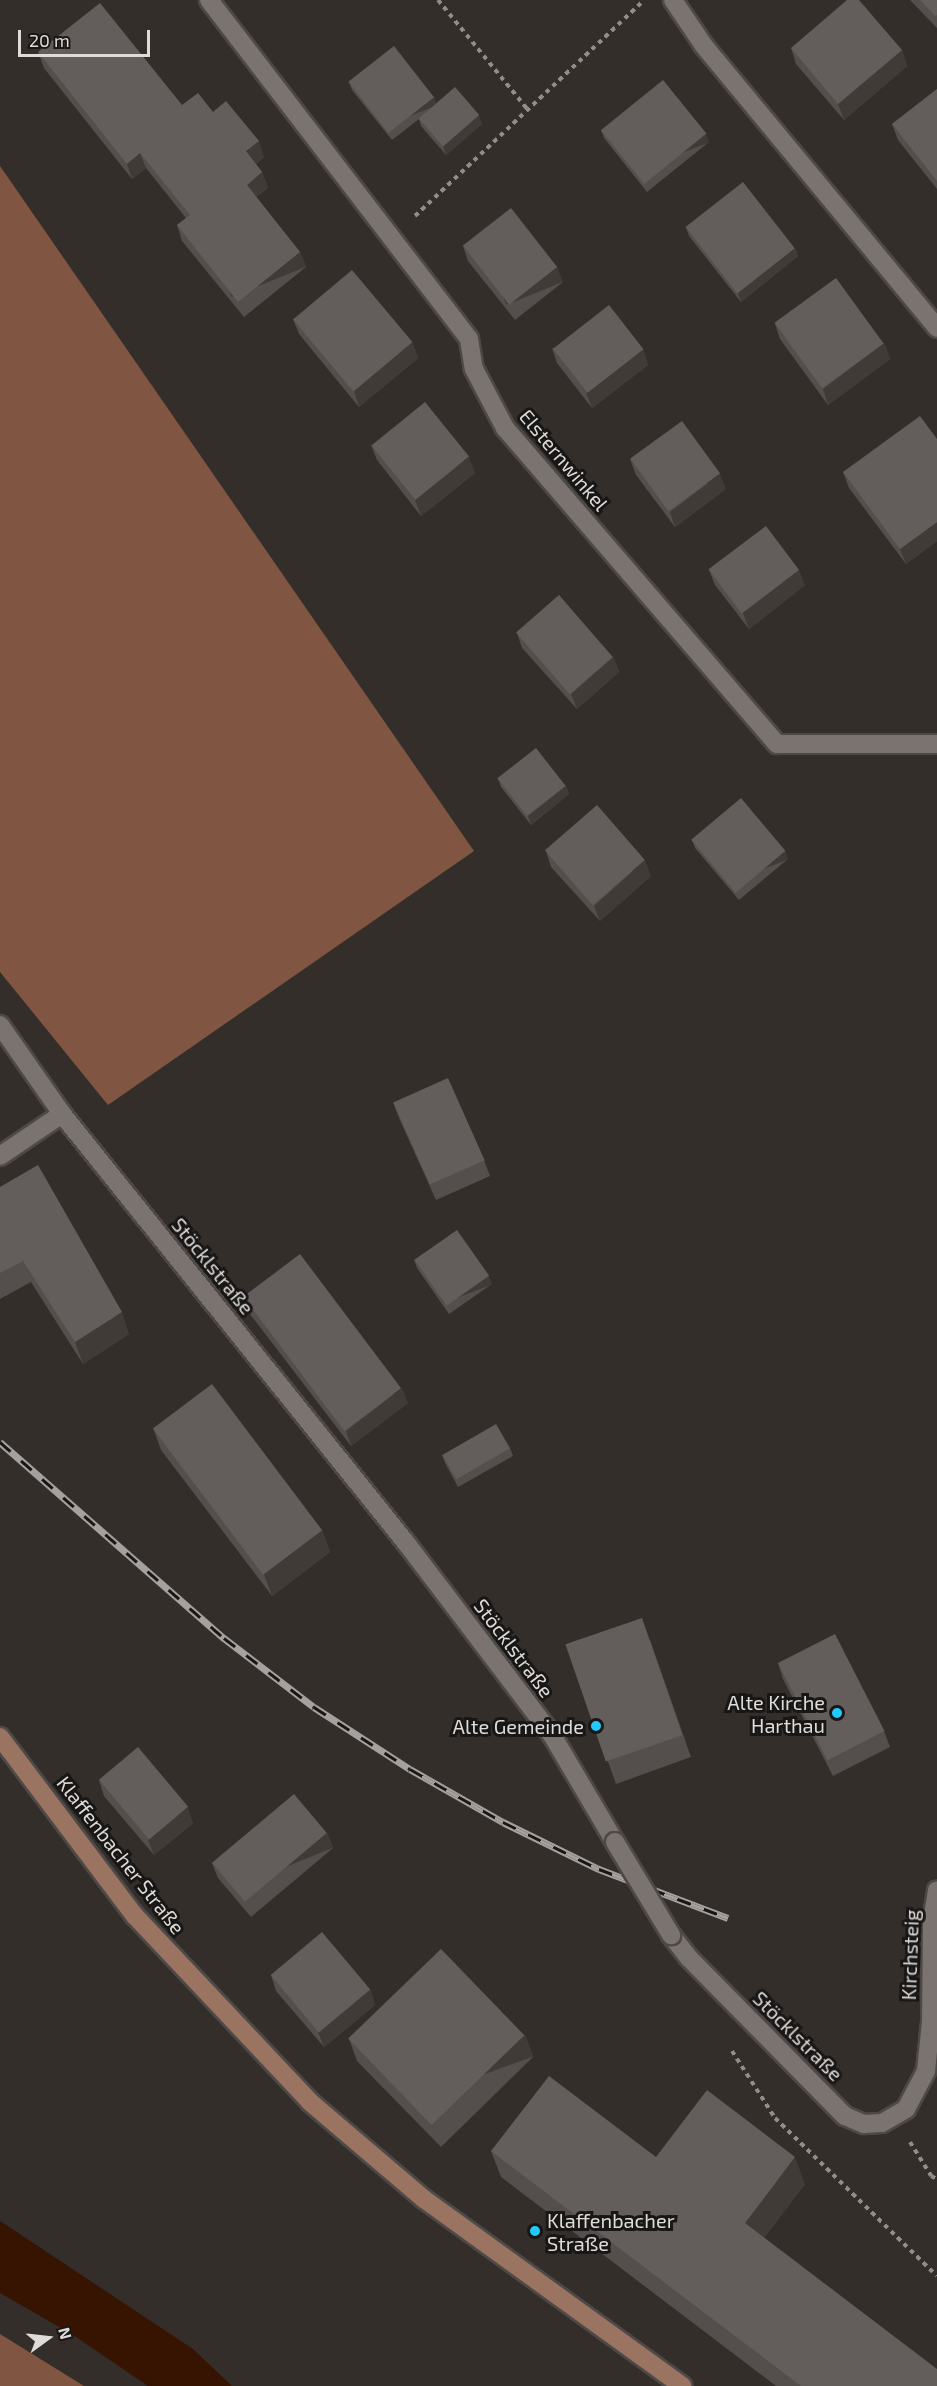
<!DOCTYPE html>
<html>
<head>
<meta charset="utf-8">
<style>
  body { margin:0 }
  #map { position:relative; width:937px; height:2386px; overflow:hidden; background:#342e2b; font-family:"Exo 2",sans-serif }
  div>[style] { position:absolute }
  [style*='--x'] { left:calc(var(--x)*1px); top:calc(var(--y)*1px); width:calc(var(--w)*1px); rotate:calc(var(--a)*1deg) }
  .forest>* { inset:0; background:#805541 }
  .water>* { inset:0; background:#371301 }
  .path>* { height:4px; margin-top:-2px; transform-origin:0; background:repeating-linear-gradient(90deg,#918d8b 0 4.5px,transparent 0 9px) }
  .roads { filter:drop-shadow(2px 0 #4e4947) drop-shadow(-2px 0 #4e4947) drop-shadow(0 2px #4e4947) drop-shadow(0 -2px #4e4947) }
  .street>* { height:18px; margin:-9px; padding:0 9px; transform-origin:9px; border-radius:9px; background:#7a7370 }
  .secondary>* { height:18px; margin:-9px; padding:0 9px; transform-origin:9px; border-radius:9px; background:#9a7461 }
  .rail>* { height:7px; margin-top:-3.5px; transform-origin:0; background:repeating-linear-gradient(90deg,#191716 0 14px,#a5a19e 0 28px); box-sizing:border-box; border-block:2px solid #a5a19e }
  .bridges { filter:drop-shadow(2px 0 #4e4947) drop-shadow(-2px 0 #4e4947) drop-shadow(0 2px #4e4947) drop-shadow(0 -2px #4e4947) }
  .street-bridge>* { height:18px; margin:-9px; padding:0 9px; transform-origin:9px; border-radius:9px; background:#7a7370 }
  .wall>* { inset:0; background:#544f4c }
  .shaded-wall>* { inset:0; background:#413b38; transform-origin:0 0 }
  .building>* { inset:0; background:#635e5b; transform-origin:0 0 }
  .dots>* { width:16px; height:16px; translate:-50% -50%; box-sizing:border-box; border:3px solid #191716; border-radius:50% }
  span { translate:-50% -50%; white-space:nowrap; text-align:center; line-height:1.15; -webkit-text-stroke:6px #191716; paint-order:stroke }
  .street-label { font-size:20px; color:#dedbd9 }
  .poi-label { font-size:20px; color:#dedbd9 }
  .right { translate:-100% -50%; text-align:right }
  .left { translate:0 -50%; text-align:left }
  .north { position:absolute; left:18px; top:2308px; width:60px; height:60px; -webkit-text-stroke:4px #191716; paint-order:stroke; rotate:75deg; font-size:16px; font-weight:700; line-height:24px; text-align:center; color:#dedbd9 }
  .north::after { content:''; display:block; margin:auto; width:21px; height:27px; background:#dedbd9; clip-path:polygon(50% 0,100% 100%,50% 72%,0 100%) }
  .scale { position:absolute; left:18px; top:30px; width:132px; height:27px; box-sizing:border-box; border:3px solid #dedbd9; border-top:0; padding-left:8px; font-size:18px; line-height:21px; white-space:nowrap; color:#dedbd9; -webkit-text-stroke:4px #191716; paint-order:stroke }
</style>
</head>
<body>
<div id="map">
  <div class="forest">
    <i style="clip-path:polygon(0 166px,474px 851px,108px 1105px,0 972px)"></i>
    <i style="clip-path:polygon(0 2334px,84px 2386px,0 2386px)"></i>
  </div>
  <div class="water">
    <i style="clip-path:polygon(0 2221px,193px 2349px,232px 2386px,148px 2386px,73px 2335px,0 2293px)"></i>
  </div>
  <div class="path">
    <i style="--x:438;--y:0;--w:142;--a:50.7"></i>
    <i style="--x:415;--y:216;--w:311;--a:-43.3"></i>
    <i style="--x:732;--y:2051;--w:80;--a:57.3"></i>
    <i style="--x:775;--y:2118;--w:226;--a:44.3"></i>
    <i style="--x:910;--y:2142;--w:40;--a:58"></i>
    <i style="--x:931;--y:2176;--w:7;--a:27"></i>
  </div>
  <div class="roads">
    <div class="street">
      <i style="--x:209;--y:0;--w:427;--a:52.5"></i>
      <i style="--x:469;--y:339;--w:30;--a:81"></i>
      <i style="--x:474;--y:369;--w:67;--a:62.3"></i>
      <i style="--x:505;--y:428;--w:417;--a:49.3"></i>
      <i style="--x:777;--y:744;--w:160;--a:0"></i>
      <i style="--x:673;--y:0;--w:55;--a:56"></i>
      <i style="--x:704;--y:46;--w:366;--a:50.4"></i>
      <i style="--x:0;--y:1025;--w:108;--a:55.1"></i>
      <i style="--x:62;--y:1114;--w:551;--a:51.26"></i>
      <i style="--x:407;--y:1544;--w:240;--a:52.8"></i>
      <i style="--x:552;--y:1735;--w:124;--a:59.5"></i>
      <i style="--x:0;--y:1156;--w:75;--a:-34.1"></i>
      <i style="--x:671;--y:1935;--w:29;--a:52"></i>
      <i style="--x:689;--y:1958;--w:222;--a:45.4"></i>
      <i style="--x:845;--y:2116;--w:21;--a:23"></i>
      <i style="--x:864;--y:2124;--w:18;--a:-3"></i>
      <i style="--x:882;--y:2123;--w:28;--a:-30"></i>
      <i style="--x:906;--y:2109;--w:43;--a:-62.2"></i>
      <i style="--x:926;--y:2071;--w:49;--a:-84.2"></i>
      <i style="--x:931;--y:2022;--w:100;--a:-89.4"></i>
      <i style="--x:932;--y:1922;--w:32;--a:-81"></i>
    </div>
    <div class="secondary">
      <i style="--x:0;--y:1737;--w:224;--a:53"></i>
      <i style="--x:135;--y:1916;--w:255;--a:46.7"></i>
      <i style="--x:310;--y:2102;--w:150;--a:40.4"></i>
      <i style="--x:424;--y:2199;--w:319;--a:35.9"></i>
    </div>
  </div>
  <div class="rail">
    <i style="--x:0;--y:1442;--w:298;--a:41.2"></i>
    <i style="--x:224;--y:1638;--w:113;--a:37.5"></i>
    <i style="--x:314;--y:1707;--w:114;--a:32.9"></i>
    <i style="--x:410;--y:1769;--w:107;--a:29.7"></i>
    <i style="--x:503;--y:1822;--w:107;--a:26.1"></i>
    <i style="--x:599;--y:1869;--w:138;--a:20.8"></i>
  </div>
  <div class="bridges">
    <div class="street-bridge">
      <i style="--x:615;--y:1842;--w:109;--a:58.9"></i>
    </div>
  </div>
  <div class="wall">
    <i style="clip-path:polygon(910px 0,937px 0,937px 28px)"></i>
    <i style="clip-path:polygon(791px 48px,902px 50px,907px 66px,844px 120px,796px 64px)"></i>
    <i style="clip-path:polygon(38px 52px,182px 105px,213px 112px,264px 157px,256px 164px,262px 172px,268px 188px,256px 197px,300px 252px,306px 267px,244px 317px,182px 241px,177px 225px,186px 218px,146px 168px,132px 179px,44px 68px)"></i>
    <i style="clip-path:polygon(349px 82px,434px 97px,436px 103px,482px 124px,446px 155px,421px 126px,419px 119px,392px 140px,352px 90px)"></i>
    <i style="clip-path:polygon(937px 89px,937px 189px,898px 140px,892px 124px)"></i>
    <i style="clip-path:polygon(601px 130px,709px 142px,647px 192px,604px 138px)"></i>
    <i style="clip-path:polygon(686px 228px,795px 248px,798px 256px,741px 302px,689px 236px)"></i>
    <i style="clip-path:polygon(463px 246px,563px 282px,515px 320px,468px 261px)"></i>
    <i style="clip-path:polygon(293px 319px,412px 342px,418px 358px,359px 407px,299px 334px)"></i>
    <i style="clip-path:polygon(775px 324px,884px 343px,890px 359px,828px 405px,780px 339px)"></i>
    <i style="clip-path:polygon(552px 348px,643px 349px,648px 365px,592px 408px,557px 363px)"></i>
    <i style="clip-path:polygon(937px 439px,937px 541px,906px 564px,849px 488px,843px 472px)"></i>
    <i style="clip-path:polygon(371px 445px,475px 473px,421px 516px,377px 460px)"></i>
    <i style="clip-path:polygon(630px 459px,726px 489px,675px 527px,636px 475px)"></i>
    <i style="clip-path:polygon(709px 570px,805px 585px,749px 629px,715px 585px)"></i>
    <i style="clip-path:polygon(517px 633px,613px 657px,619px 672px,577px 709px,522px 648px)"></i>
    <i style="clip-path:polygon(498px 779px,566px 786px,569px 794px,531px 825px,501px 787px)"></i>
    <i style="clip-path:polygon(692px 840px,785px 851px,788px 859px,739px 900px,695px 848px)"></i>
    <i style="clip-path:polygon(546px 851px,651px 876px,600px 921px,551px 867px)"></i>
    <i style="clip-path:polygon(393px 1102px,484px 1160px,490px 1176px,436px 1200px,399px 1118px)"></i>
    <i style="clip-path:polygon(0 1187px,129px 1334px,83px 1364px,31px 1282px,0 1299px)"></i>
    <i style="clip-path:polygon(414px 1260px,492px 1284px,449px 1314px,417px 1268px)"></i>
    <i style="clip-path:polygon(244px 1298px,408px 1403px,351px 1446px,250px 1314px)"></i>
    <i style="clip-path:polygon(153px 1428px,322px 1530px,330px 1552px,272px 1596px,161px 1450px)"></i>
    <i style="clip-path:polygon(510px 1448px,513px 1456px,458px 1487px,445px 1463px,442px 1455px)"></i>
    <i style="clip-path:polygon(650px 1640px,691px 1757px,616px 1784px,566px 1645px)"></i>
    <i style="clip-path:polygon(778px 1663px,884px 1731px,890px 1747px,833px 1776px,783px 1679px)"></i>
    <i style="clip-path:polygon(99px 1780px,193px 1823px,154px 1855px,104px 1796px)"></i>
    <i style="clip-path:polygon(327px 1833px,333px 1848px,251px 1917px,218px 1878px,212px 1863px)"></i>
    <i style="clip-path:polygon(271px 1975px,370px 1989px,375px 2005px,324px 2047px,276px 1991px)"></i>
    <i style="clip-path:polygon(525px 2035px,533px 2057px,441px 2147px,357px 2061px,349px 2039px)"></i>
    <i style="clip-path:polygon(491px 2151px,656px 2157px,805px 2184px,764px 2238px,937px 2386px,776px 2386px,501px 2177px)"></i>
  </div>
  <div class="shaded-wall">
    <i style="clip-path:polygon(902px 50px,907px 66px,844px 120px,838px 104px)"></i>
    <i style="left:434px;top:97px;width:9px;height:57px;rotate:69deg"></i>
    <i style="clip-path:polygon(479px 115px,482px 124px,446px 155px,443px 146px)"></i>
    <i style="left:706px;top:134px;width:9px;height:80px;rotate:69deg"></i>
    <i style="clip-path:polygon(259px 141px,264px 157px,252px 167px,246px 151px)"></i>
    <i style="clip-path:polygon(140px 153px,146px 168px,132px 179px,127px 164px)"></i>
    <i style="clip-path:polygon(262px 172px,268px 188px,252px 200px,247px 185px)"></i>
    <i style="clip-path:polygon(795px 248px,798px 256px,741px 302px,738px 293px)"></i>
    <i style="left:300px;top:252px;width:16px;height:80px;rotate:68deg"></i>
    <i style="left:557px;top:267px;width:16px;height:61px;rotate:68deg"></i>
    <i style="clip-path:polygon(412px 342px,418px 358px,359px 407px,354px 391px)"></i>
    <i style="clip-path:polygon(884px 343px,890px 359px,828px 405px,823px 389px)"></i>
    <i style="clip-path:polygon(643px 349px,648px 365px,592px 408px,586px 393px)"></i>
    <i style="clip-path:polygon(469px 457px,475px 473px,421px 516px,415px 500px)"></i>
    <i style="clip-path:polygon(720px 474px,726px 489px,675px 527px,670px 512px)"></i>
    <i style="clip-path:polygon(937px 522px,937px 541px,906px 564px,900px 549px)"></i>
    <i style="clip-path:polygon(799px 570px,805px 585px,749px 629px,743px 613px)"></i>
    <i style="clip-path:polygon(613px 657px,619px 672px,577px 709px,571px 694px)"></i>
    <i style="clip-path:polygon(566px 786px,569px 794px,531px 825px,528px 816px)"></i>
    <i style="left:785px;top:851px;width:9px;height:64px;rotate:69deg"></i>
    <i style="clip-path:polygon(645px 860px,651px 876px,600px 921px,594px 906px)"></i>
    <i style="left:489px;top:1276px;width:9px;height:52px;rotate:69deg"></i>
    <i style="clip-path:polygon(122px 1312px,129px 1334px,83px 1364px,75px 1342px)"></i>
    <i style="clip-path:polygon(402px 1388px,408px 1403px,351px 1446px,346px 1431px)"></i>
    <i style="clip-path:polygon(322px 1530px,330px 1552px,272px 1596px,264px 1574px)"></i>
    <i style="clip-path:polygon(188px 1807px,193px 1823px,154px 1855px,148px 1840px)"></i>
    <i style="left:327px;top:1833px;width:16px;height:107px;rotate:68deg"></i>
    <i style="clip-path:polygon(370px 1989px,375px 2005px,324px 2047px,318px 2032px)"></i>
    <i style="left:525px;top:2035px;width:23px;height:129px;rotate:70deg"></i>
    <i style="clip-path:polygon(795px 2157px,805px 2184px,755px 2250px,745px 2223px)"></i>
  </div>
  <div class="building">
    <i style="clip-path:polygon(847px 0,859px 0,902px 50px,838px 104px,791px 48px)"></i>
    <i style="clip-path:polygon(920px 0,937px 0,937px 15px,935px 16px)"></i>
    <i style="clip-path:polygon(100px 3px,182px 105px,198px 93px,213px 112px,226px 101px,259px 141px,246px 151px,262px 172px,247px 185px,300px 252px,238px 302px,177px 225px,190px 215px,140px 153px,127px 164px,38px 52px)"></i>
    <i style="left:394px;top:46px;width:65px;height:58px;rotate:52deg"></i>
    <i style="left:663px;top:80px;width:69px;height:80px;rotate:51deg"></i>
    <i style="left:455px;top:87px;width:37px;height:48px;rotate:49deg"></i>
    <i style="clip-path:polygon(937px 89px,937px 181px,892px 124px)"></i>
    <i style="left:743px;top:182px;width:84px;height:73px;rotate:52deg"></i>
    <i style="left:511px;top:208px;width:75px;height:61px;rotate:52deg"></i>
    <i style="left:352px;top:270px;width:94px;height:77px;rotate:50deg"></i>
    <i style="left:836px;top:278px;width:81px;height:76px;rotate:54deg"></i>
    <i style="left:609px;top:305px;width:56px;height:71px;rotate:52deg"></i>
    <i style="left:425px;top:402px;width:70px;height:69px;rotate:51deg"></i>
    <i style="clip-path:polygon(920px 416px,937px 439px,937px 522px,900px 549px,843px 472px)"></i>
    <i style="left:682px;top:421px;width:65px;height:64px;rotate:54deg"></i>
    <i style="left:766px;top:526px;width:55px;height:72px;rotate:53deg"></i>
    <i style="left:559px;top:595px;width:82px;height:57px;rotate:49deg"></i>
    <i style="left:536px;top:748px;width:48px;height:49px;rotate:52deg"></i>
    <i style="left:741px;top:798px;width:69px;height:65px;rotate:50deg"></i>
    <i style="left:597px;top:805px;width:73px;height:69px;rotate:49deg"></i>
    <i style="left:448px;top:1078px;width:90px;height:60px;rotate:66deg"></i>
    <i style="clip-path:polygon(38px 1165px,122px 1312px,75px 1342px,23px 1261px,0 1273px,0 1187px)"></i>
    <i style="left:457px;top:1230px;width:56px;height:52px;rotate:55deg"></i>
    <i style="left:300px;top:1254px;width:168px;height:71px;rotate:53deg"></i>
    <i style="left:212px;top:1384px;width:183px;height:74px;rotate:53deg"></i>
    <i style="left:496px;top:1424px;width:28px;height:62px;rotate:60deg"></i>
    <i style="left:642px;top:1618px;width:124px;height:81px;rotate:71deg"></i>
    <i style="left:835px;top:1634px;width:109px;height:64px;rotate:63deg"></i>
    <i style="left:138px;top:1747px;width:78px;height:51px;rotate:50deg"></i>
    <i style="left:294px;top:1794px;width:51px;height:107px;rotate:50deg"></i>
    <i style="left:322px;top:1932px;width:75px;height:67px;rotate:50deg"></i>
    <i style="left:441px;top:1949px;width:120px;height:129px;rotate:46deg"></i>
    <i style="clip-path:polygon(549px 2076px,656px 2157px,707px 2090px,795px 2157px,745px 2223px,937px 2369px,937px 2386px,801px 2386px,491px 2151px)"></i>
  </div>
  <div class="dots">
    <i style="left:837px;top:1713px;background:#21c9fd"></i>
    <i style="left:596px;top:1726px;background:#21c9fd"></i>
    <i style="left:535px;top:2231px;background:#21c9fd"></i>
  </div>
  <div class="street-label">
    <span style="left:564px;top:460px;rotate:50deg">Elsternwinkel</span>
    <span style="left:213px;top:1266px;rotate:51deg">Stöcklstraße</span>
    <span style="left:514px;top:1648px;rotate:53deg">Stöcklstraße</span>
    <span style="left:121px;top:1855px;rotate:52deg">Klaffenbacher Straße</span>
    <span style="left:910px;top:1955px;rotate:-88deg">Kirchsteig</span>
    <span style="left:798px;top:2036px;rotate:45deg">Stöcklstraße</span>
  </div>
  <div class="poi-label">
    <span class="right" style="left:825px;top:1714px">Alte Kirche<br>Harthau</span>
    <span class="right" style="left:584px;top:1726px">Alte Gemeinde</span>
    <span class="left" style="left:547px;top:2232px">Klaffenbacher<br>Straße</span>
  </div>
  <div class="north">N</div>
  <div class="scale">20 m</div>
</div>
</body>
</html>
